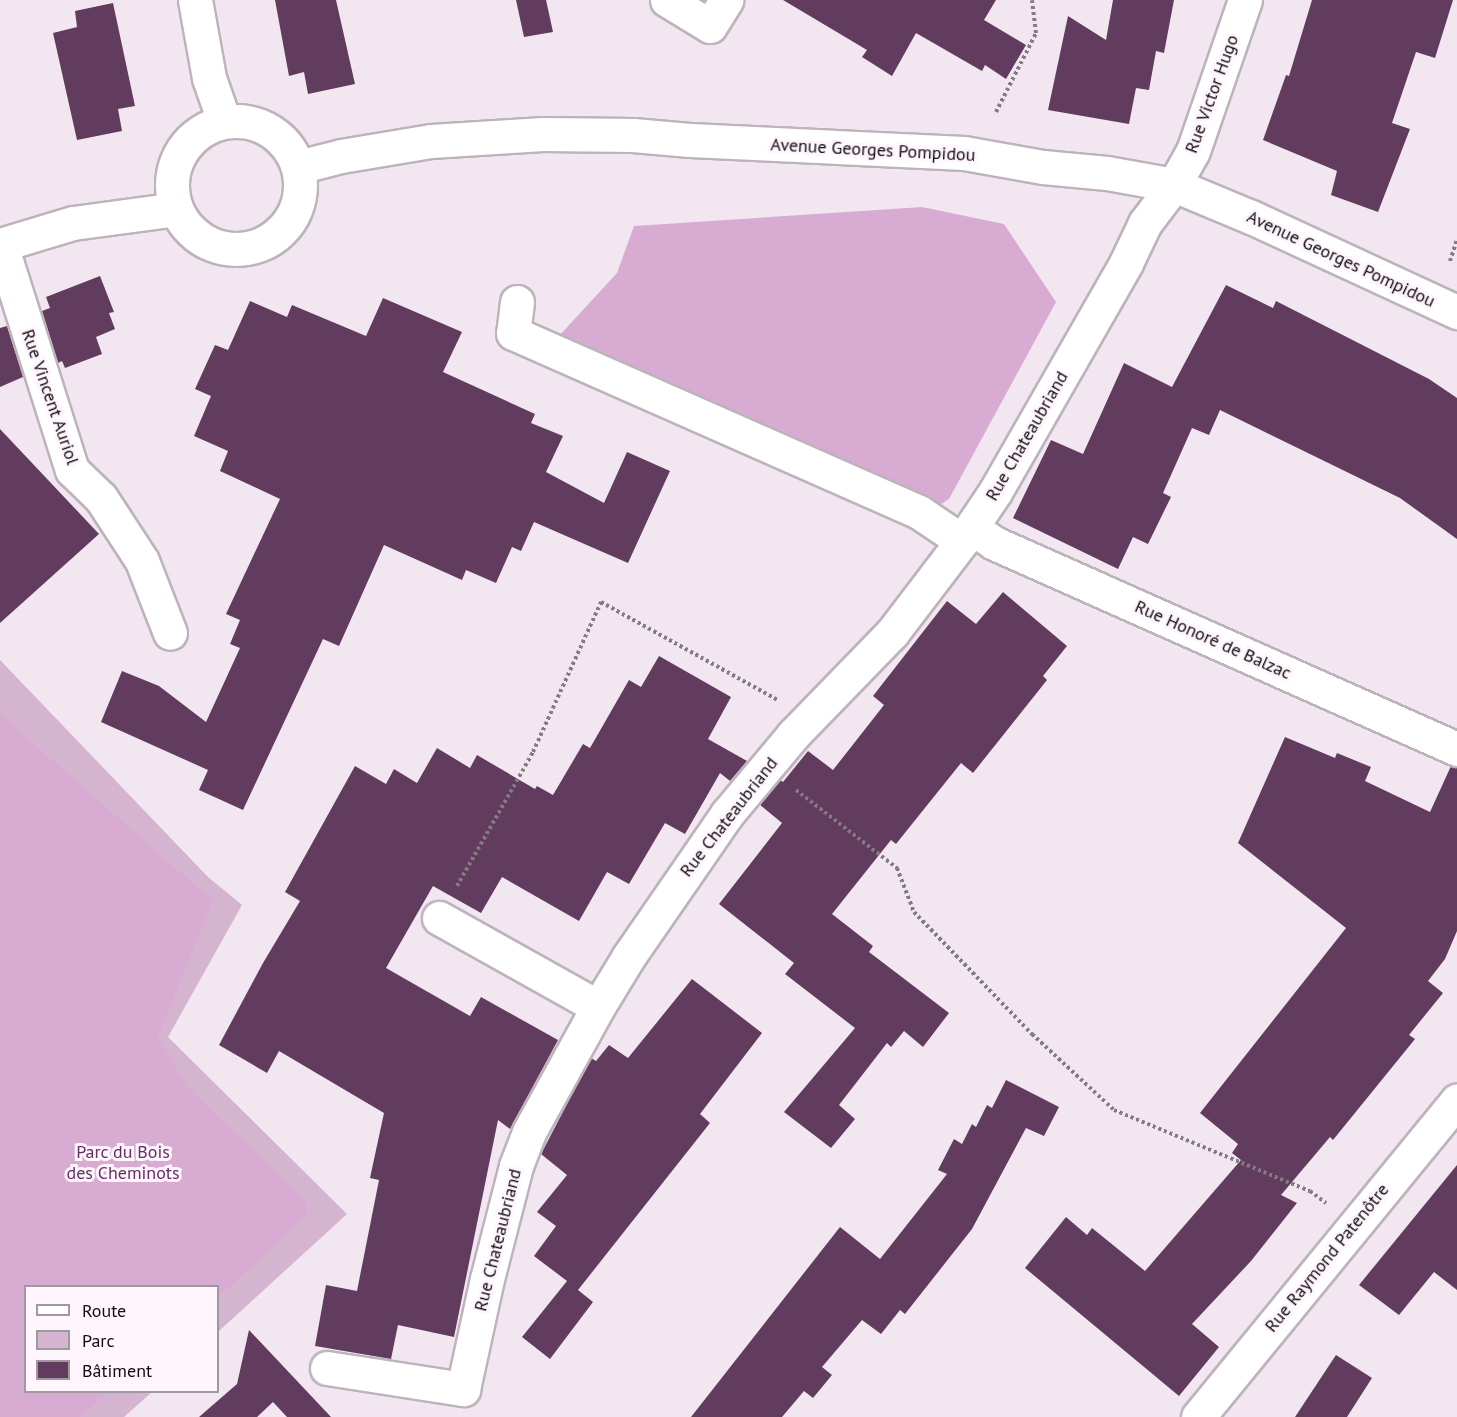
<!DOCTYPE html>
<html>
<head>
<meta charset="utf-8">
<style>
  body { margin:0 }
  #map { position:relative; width:1457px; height:1417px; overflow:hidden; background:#f2e7f1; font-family:"PT Sans",sans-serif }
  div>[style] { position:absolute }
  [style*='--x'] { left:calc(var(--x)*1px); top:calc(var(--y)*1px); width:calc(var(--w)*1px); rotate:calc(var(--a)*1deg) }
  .green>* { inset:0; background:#d5b4d0 }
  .forest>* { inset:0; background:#d8acd2 }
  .building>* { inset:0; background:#623c5e }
  .path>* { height:4px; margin-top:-2px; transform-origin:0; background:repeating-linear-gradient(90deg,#827b81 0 3px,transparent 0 6px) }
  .roads { filter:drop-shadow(2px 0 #beb3bc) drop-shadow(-2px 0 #beb3bc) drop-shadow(0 2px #beb3bc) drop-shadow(0 -2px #beb3bc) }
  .street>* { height:33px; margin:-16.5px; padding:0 16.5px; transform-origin:16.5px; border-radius:16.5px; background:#fff }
  .street>.ring { margin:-16.5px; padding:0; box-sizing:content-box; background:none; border:33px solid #fff; border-radius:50% }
  .secondary>* { height:33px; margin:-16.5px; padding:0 16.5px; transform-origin:16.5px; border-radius:16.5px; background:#fff }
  span { translate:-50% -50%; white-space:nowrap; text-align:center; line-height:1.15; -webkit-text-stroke:6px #fef5fd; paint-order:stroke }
  .street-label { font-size:18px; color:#100c0f }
  .park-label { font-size:18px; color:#653060 }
  .legend { position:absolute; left:24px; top:1285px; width:195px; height:108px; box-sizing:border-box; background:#fef5fd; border:2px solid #9f989e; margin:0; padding:8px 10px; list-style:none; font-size:18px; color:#100c0f }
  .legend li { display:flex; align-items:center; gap:12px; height:30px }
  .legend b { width:30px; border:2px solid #9f989e }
</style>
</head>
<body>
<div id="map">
  <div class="green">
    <i style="clip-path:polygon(0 660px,208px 877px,242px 905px,168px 1037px,347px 1214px,218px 1332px,218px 1286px,26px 1286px,26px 1392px,152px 1392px,124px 1417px,0 1417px)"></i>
  </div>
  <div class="forest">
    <i style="clip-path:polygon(922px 207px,1004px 224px,1056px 302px,949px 499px,906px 527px,535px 362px,617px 273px,634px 226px)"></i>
    <i style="clip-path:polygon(0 714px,213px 901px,158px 1037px,186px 1086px,305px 1200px,307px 1215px,285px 1237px,218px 1297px,218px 1286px,26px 1286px,26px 1392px,109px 1392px,80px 1417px,0 1417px)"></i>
  </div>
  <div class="building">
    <i style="clip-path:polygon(275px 0,336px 0,355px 84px,308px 94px,304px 72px,289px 76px)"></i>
    <i style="clip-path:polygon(516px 0,546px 0,553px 32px,524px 37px)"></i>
    <i style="clip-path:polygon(783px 0,996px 0,984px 20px,1026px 45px,1006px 79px,985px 65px,982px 71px,916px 33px,892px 76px,862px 57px,867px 50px)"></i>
    <i style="clip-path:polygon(1113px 0,1174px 0,1164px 53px,1156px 51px,1149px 90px,1136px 88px,1129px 124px,1048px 110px,1068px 16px,1106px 40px)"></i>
    <i style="clip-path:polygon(1312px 0,1453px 0,1435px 58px,1416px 52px,1392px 123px,1410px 129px,1378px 212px,1331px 195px,1337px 171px,1263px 140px,1286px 75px,1289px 76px)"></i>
    <i style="clip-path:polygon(113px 3px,135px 106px,118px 109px,122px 131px,77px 140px,53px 33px,77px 27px,75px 11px)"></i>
    <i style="clip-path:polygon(100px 276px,114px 312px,109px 313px,115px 329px,96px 337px,102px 354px,65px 368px,62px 361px,58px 363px,42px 311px,50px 308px,46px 297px)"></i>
    <i style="clip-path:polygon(1226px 285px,1273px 308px,1276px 301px,1429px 379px,1457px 398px,1457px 539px,1400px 498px,1220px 410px,1209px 435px,1192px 428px,1163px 493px,1171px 497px,1148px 544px,1133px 537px,1118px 569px,1013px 518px,1051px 440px,1083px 454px,1124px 363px,1172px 387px)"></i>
    <i style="clip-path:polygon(383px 298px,462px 332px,443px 372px,535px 414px,531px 423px,563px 436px,546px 472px,604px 503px,627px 452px,670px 471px,628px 563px,534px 522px,521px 551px,512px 547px,496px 583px,466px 570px,462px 580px,384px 545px,339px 646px,323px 639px,243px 810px,199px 790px,208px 770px,101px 722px,122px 671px,159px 686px,206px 722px,240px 648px,230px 644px,240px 620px,226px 614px,280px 499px,220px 471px,228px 451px,194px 436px,211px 396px,195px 389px,215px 345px,228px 350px,250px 301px,287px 317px,292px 305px,366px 336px)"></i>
    <i style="clip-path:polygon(7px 326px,23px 377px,0 387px,0 328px)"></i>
    <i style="clip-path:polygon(0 429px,99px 534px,0 623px)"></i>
    <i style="clip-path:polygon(1003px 592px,1067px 646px,1043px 676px,1047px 680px,973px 773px,961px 763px,896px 844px,891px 840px,832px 914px,873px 946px,869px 952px,949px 1013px,923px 1047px,904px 1031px,891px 1047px,887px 1043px,839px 1105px,855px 1119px,831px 1148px,784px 1112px,855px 1028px,785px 974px,794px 963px,719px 904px,782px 823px,759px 804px,780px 780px,783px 782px,808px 751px,833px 770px,884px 705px,873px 696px,947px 601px,976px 624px)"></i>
    <i style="clip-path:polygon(659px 656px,731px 697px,708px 739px,747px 761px,730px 781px,720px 773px,685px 834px,665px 823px,629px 884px,607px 872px,579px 921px,502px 877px,481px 913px,433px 886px,386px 968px,470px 1016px,481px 997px,558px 1040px,510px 1129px,498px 1120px,454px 1337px,398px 1325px,391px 1359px,315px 1346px,326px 1285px,357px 1291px,379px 1180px,370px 1178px,384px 1113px,279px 1051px,267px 1073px,219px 1045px,263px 963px,300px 901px,285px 892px,355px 766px,386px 784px,394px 769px,417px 783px,437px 748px,470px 768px,477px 755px,535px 789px,537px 786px,553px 795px,583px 744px,590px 748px,629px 680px,641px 687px)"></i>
    <i style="clip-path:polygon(1285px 737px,1335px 758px,1337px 753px,1371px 767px,1365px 781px,1430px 812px,1451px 766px,1457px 767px,1457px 931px,1445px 959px,1428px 981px,1443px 993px,1409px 1035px,1415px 1039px,1333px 1140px,1330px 1137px,1281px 1195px,1297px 1203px,1251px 1261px,1192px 1324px,1219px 1347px,1179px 1396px,1025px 1268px,1066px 1217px,1087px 1235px,1092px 1228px,1145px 1271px,1241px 1160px,1232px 1153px,1238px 1144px,1200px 1113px,1346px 928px,1238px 843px)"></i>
    <i style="clip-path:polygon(692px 979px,762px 1033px,700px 1114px,710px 1123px,578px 1290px,593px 1302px,550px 1359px,522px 1337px,567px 1281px,534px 1256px,556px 1226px,537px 1212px,567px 1175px,541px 1154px,591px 1058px,596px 1061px,609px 1045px,628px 1058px)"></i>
    <i style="clip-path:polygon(1006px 1080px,1059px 1107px,1044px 1136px,1026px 1128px,972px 1229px,905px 1314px,900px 1310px,881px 1334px,862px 1320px,822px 1367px,832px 1375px,813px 1398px,804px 1391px,782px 1417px,691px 1417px,840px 1227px,880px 1259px,947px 1174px,938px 1170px,954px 1139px,962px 1144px,972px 1124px,976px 1127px,987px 1105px,992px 1108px)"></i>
    <i style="clip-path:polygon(1457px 1165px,1457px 1290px,1434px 1272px,1399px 1315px,1359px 1285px)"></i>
    <i style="clip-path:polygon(249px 1330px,331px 1417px,287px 1417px,273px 1402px,257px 1417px,199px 1417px,237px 1384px)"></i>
    <i style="clip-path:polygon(1336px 1355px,1372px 1378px,1347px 1417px,1295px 1417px)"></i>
  </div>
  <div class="path">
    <i style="--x:996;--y:112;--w:89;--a:-63.1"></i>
    <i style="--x:1036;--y:33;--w:33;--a:-97"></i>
    <i style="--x:1450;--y:261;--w:22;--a:-72"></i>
    <i style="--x:796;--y:790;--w:128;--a:37.7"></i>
    <i style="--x:897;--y:868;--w:47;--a:68.9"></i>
    <i style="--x:914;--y:912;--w:170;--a:46"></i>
    <i style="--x:1032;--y:1034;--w:112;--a:42.8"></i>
    <i style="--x:1114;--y:1110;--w:212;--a:22.5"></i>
    <i style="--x:1310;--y:1191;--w:20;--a:37"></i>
    <i style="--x:457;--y:886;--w:154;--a:-60.4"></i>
    <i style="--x:533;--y:752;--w:165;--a:-65.6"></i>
    <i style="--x:601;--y:602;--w:202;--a:29"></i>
  </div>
  <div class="roads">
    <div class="street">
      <i style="--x:195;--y:0;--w:79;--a:79.8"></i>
      <i style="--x:209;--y:78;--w:46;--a:70.8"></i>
      <i style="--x:667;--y:0;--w:50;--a:31.2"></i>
      <i style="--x:710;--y:26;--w:31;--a:-58"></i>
      <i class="ring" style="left:172px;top:121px;width:95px;height:95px"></i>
      <i style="--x:298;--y:167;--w:44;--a:-14.3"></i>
      <i style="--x:341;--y:156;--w:91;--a:-9.5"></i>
      <i style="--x:431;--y:141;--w:112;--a:-3.6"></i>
      <i style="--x:543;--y:134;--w:90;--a:0.6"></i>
      <i style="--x:633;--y:135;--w:57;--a:5"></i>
      <i style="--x:690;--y:140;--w:274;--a:2.7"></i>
      <i style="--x:964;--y:153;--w:80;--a:10"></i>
      <i style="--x:1043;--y:167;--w:64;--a:5.4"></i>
      <i style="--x:1107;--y:173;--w:68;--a:10.2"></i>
      <i style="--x:1174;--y:185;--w:83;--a:22.6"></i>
      <i style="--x:1251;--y:217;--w:227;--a:24.8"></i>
      <i style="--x:0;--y:245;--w:76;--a:-16.8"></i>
      <i style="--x:73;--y:223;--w:104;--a:-7.7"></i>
      <i style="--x:1;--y:245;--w:236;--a:72.5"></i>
      <i style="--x:72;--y:470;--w:40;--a:44"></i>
      <i style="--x:101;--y:498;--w:75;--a:56.9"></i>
      <i style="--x:142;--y:561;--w:77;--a:68.7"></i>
      <i style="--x:517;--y:302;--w:31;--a:97"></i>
      <i style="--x:513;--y:333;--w:444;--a:23.8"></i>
      <i style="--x:919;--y:512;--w:52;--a:34"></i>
      <i style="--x:972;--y:528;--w:27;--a:34"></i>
      <i style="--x:994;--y:543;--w:507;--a:23.99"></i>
      <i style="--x:439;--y:918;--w:182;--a:29.2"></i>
      <i style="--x:327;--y:1368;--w:138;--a:8.8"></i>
      <i style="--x:463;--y:1389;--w:113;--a:-77.7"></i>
      <i style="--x:487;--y:1279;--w:117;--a:-75.6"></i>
      <i style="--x:516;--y:1166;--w:36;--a:-69"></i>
      <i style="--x:529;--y:1132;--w:143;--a:-61.1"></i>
      <i style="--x:598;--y:1007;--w:60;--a:-58.7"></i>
      <i style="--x:629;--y:956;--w:173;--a:-55.4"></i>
      <i style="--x:727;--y:814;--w:103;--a:-50.1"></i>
      <i style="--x:793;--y:735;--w:142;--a:-45.9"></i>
      <i style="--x:892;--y:633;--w:116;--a:-52.7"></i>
      <i style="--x:962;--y:541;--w:59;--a:-56"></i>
      <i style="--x:995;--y:492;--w:264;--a:-60.2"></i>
      <i style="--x:1126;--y:263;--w:44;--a:-64.6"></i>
      <i style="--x:1145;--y:223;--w:48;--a:-52.7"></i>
      <i style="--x:1174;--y:185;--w:39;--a:-61"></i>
      <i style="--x:1193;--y:151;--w:160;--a:-71"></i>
    </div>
    <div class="secondary">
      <i style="--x:1198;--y:1417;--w:409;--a:-50.7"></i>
    </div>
  </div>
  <div class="street-label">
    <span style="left:1212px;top:94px;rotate:-70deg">Rue Victor Hugo</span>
    <span style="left:873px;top:150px;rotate:3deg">Avenue Georges Pompidou</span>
    <span style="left:1341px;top:259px;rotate:25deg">Avenue Georges Pompidou</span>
    <span style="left:50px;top:397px;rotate:71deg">Rue Vincent Auriol</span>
    <span style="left:1027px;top:436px;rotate:-60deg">Rue Chateaubriand</span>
    <span style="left:1213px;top:640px;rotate:24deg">Rue Honoré de Balzac</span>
    <span style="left:729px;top:817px;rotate:-52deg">Rue Chateaubriand</span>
    <span style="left:498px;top:1240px;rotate:-76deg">Rue Chateaubriand</span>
    <span style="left:1327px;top:1258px;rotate:-51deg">Rue Raymond Patenôtre</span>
  </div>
  <div class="park-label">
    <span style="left:123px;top:1163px">Parc du Bois<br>des Cheminots</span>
  </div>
  <ul class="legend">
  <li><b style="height:8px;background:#fff"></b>Route</li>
  <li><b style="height:16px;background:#d5b4d0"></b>Parc</li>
  <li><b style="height:16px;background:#623c5e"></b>Bâtiment</li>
  </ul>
</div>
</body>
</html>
